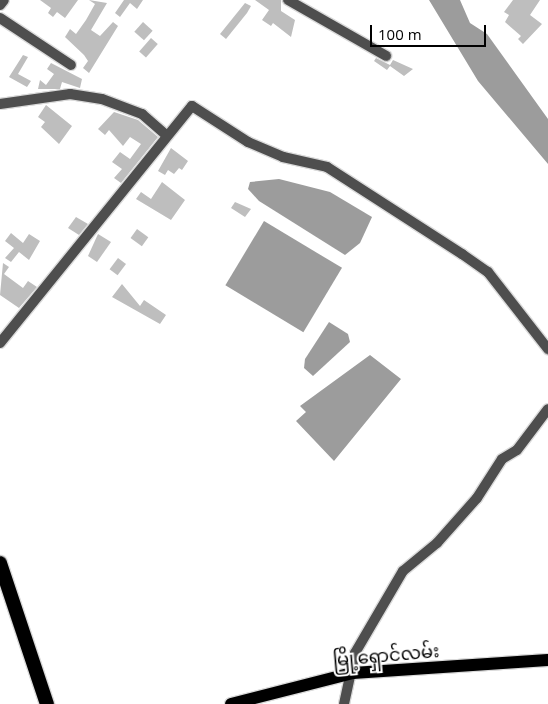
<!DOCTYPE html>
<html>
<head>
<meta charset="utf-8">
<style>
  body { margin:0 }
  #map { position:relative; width:548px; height:704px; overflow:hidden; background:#fff; font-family:"Open Sans","Noto Sans Myanmar",sans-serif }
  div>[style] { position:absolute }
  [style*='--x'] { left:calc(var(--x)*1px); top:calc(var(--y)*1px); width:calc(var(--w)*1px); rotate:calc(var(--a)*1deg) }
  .water>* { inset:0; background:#9c9c9c; transform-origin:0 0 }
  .building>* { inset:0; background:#bebebe; transform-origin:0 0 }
  .roads { filter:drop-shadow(1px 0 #dbdbdb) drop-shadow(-1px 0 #dbdbdb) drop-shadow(0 1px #dbdbdb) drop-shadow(0 -1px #dbdbdb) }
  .minor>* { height:10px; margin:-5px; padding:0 5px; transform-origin:5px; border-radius:5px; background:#4e4e4e }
  .major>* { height:12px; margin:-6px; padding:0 6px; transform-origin:6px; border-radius:6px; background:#000 }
  .highway>* { height:14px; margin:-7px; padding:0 7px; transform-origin:7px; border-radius:7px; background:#000 }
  span { translate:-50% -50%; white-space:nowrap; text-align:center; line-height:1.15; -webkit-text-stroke:4px #fff; paint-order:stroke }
  .street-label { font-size:18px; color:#000 }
  .scale { position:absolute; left:370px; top:25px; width:116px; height:22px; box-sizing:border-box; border:2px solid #000; border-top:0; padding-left:6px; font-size:15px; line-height:18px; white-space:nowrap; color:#000; -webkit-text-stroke:4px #fff; paint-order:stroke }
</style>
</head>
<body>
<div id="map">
  <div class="water">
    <i style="clip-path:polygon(429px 0,460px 0,470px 23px,487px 34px,548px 119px,548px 164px,478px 81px)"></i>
    <i style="clip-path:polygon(279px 179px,330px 192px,372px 217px,360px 243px,345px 255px,259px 201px,248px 189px,250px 182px)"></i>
    <i style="left:264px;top:221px;width:91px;height:75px;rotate:31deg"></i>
    <i style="clip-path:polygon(329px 322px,348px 334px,350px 342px,313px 376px,304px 368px,305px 359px)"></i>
    <i style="clip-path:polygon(370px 355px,401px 379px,334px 461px,296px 421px,306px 412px,300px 406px)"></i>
  </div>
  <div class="building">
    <i style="clip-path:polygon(40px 0,78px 0,65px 18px,57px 12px,53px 17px,48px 13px,51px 8px)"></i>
    <i style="clip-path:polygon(89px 0,107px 3px,91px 30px,100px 36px,113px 22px,118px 26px,89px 73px,83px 68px,88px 61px,84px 55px,65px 37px,70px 29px,76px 34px,86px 20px,95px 4px)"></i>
    <i style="clip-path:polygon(124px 0,143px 0,137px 9px,130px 3px,120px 17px,115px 13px)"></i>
    <i style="clip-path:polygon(255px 0,281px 0,281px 11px,295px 20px,291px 37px,273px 23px,271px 26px,262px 20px,269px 10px)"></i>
    <i style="clip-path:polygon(513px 0,540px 0,530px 15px,542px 24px,523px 44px,518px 39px,521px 36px,505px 22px,509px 15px,504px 12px)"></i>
    <i style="clip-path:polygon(245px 3px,251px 6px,247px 13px,226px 39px,220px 34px)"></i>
    <i style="left:143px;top:22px;width:13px;height:13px;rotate:42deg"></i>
    <i style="left:151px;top:38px;width:9px;height:18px;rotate:41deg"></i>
    <i style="clip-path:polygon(23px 55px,28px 57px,18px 74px,31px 81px,27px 87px,9px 77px)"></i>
    <i style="clip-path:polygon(376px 58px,390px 65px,393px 60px,413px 69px,404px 76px,390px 66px,387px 70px,374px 61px)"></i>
    <i style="clip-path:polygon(51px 63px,82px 79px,80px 88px,62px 82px,60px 89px,38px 89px,40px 80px,46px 85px,54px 74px,47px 69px)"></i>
    <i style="clip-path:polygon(46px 105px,72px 126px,59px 144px,41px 127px,45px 122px,38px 117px)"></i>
    <i style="clip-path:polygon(114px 112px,138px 120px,158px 137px,121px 183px,114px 178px,122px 169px,112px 162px,120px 152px,130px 159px,141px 144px,130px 137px,123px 146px,109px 130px,105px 135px,98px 129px)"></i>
    <i style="clip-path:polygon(171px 148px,188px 161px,182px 170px,179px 168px,174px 174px,168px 170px,165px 175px,158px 171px)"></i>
    <i style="clip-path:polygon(162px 182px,185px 200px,171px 220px,136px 199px,141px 192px,151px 199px)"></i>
    <i style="clip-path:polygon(235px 202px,251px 209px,245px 217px,231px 208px)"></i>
    <i style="clip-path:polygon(76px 217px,88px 224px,79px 235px,68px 228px)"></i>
    <i style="left:137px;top:229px;width:14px;height:11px;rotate:36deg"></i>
    <i style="clip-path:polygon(11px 233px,23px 243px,29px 234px,40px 241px,29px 260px,19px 252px,11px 262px,5px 258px,14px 248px,5px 241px)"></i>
    <i style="clip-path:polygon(98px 234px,111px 242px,97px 262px,88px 256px)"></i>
    <i style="left:118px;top:258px;width:10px;height:14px;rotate:37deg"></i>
    <i style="clip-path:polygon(3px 263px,9px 267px,4px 274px,23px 288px,28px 281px,37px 287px,19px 308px,0 295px)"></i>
    <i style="clip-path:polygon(122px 284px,140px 306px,144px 300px,166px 315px,160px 324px,112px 297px)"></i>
  </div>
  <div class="roads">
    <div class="minor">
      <i style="--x:288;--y:0;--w:113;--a:29.7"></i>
      <i style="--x:0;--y:5;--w:6;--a:-51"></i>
      <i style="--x:0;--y:18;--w:85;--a:33.5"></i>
      <i style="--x:0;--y:104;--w:71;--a:-8.1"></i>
      <i style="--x:70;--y:94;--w:32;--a:9"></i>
      <i style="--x:102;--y:99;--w:43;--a:20.6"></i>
      <i style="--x:142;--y:114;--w:30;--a:41"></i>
      <i style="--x:0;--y:343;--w:305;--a:-51"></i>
      <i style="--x:192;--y:106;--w:67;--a:32.7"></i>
      <i style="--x:248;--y:142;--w:38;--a:23"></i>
      <i style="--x:283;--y:157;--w:45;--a:12.8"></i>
      <i style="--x:327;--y:167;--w:161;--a:32.8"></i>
      <i style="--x:462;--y:254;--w:32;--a:35"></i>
      <i style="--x:488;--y:272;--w:98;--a:52.1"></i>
      <i style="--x:344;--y:704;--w:52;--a:-77.8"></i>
      <i style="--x:355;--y:653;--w:95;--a:-59.7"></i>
      <i style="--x:403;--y:571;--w:44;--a:-39.5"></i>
      <i style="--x:437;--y:543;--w:60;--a:-48.4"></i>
      <i style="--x:477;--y:498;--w:46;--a:-57.3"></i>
      <i style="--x:502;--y:459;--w:17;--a:-31"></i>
      <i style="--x:517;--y:450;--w:51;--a:-52.9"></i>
    </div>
    <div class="major">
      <i style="--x:231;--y:704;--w:126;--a:-14.3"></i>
      <i style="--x:353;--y:673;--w:195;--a:-3.8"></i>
    </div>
    <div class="highway">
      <i style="--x:0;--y:563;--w:149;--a:71.6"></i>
    </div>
  </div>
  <div class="street-label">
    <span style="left:386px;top:655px;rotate:-5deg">မြို့ရှောင်လမ်း</span>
  </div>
  <div class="scale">100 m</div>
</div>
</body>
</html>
